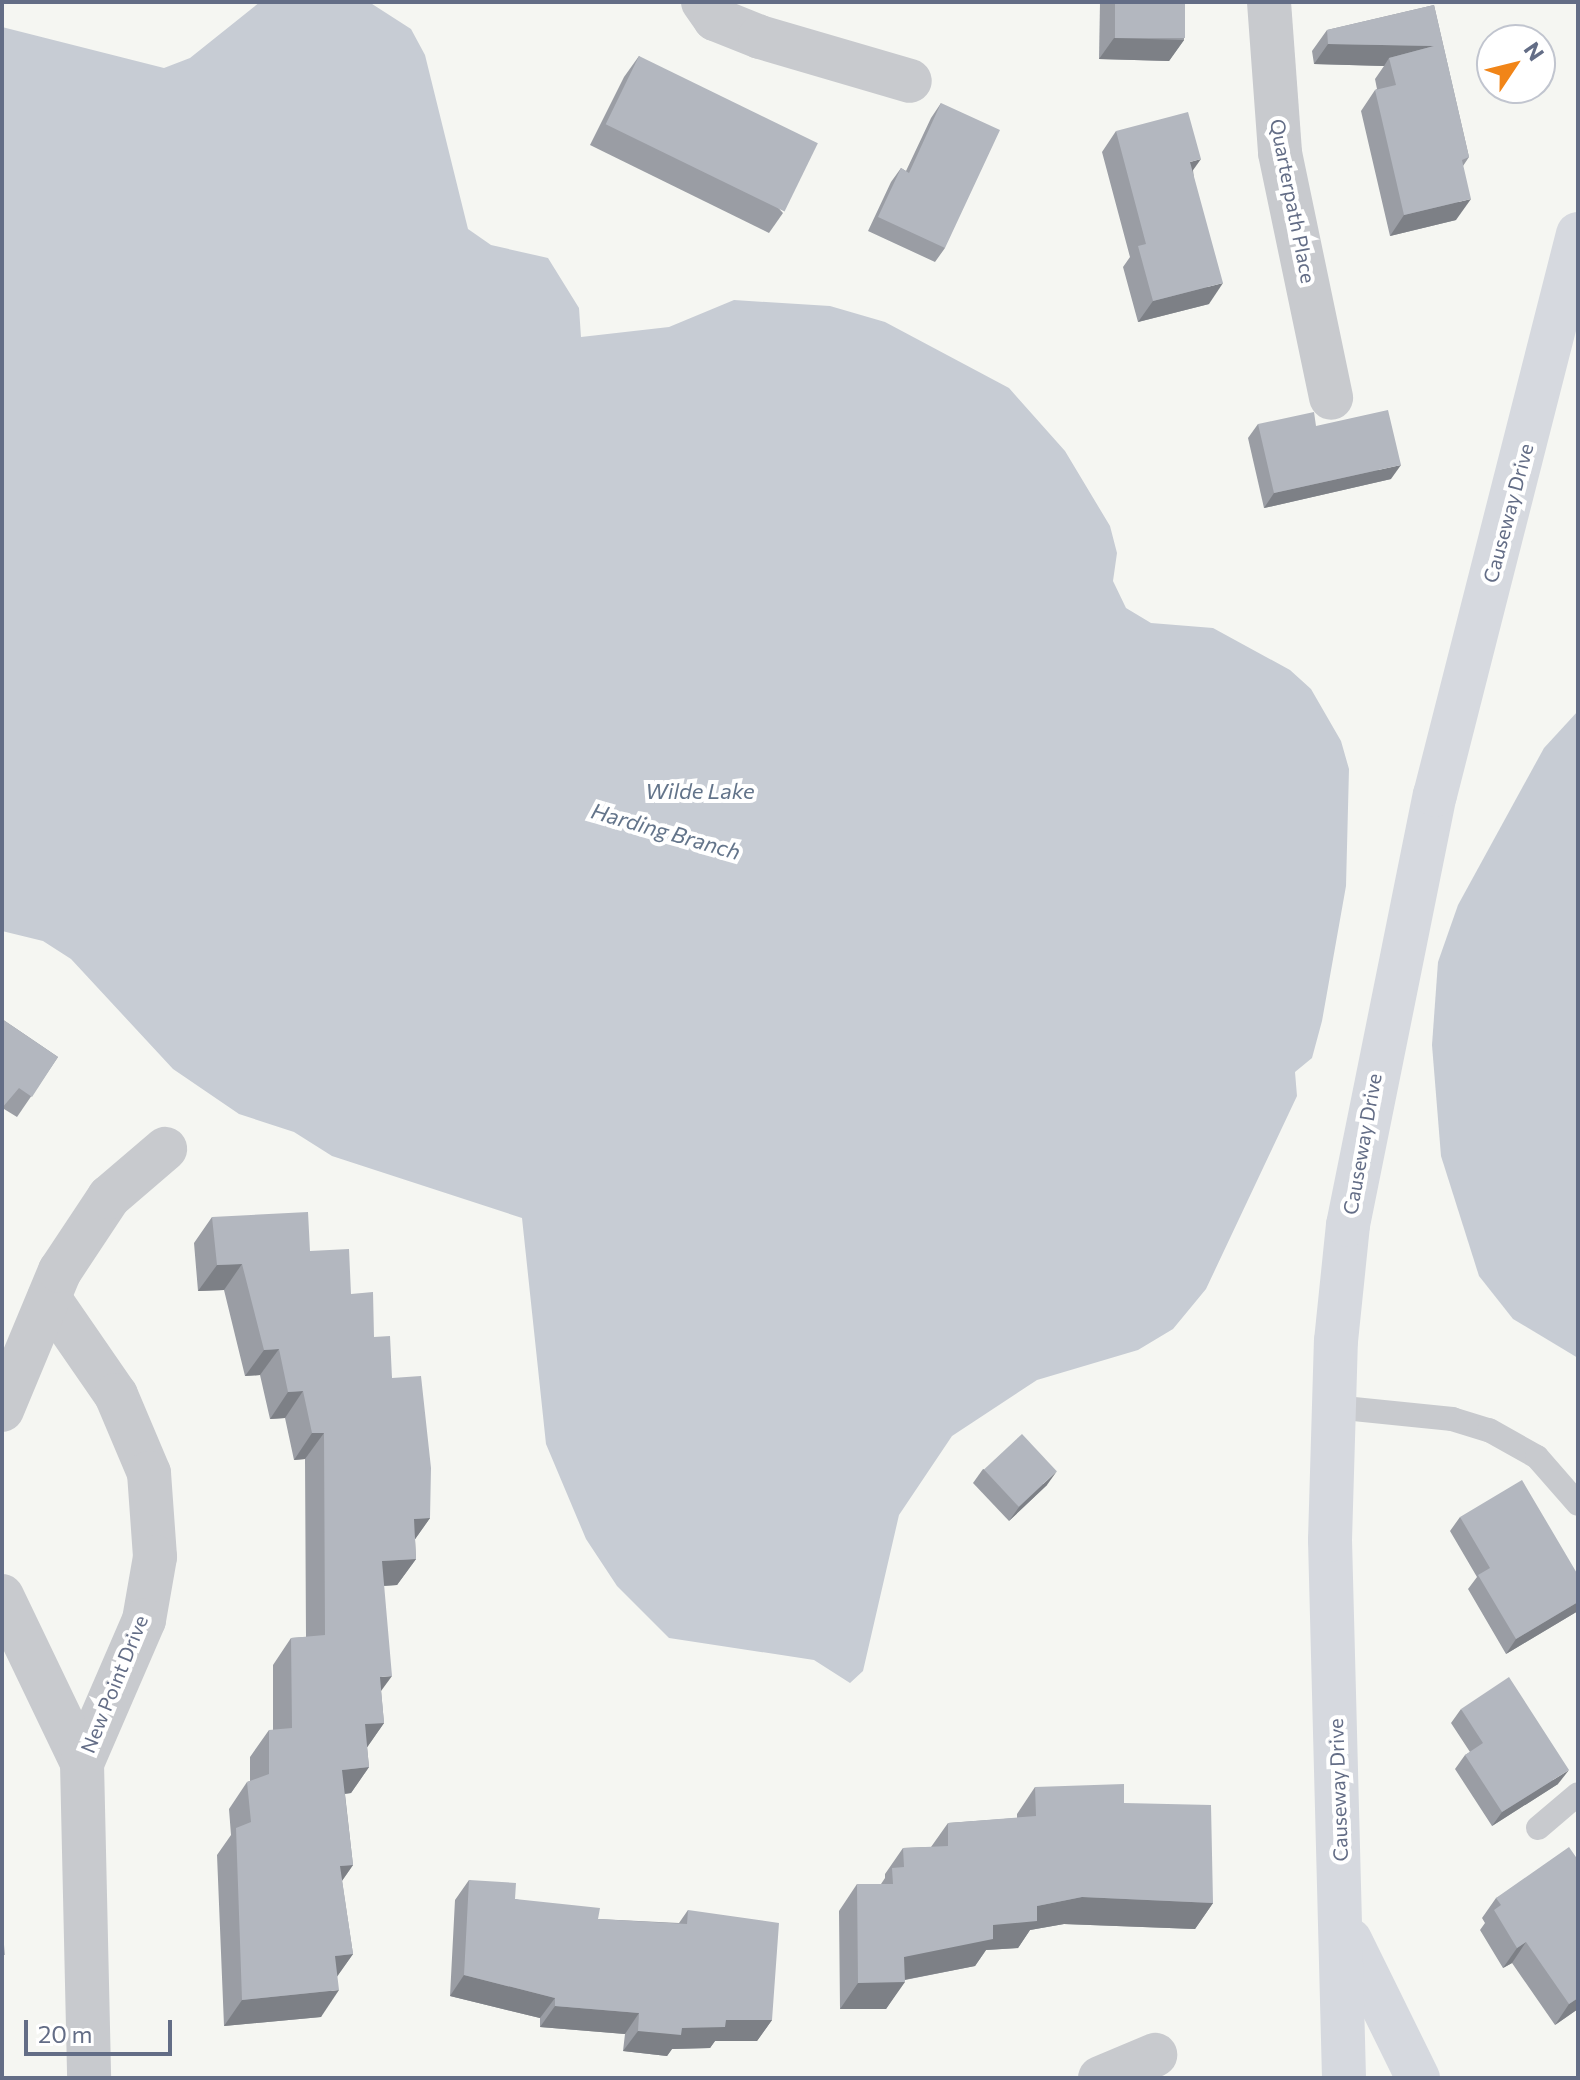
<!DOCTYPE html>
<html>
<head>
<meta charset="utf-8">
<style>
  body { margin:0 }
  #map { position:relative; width:1580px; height:2080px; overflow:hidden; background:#f5f6f2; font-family:Commissioner,sans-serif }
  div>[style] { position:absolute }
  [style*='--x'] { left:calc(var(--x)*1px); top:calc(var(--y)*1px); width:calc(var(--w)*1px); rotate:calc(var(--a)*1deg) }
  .water>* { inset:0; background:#c7ccd4 }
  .lane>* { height:24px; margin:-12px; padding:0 12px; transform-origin:12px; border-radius:12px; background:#c8cace }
  .street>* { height:44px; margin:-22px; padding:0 22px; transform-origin:22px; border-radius:22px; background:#c8cace }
  .secondary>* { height:44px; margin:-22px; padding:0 22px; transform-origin:22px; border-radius:22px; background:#d6d9df }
  .wall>* { inset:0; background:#9a9da4 }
  .shaded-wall>* { inset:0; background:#7d8086 }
  .building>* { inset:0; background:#b3b7bf; transform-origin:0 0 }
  span { translate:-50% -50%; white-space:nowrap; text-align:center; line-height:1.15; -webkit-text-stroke:8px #fff; paint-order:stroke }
  .street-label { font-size:20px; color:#636d86 }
  .water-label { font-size:22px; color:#63748a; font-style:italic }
  .frame { position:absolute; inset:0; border:4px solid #636d86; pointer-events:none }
  .north { position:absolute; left:1476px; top:24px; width:80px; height:80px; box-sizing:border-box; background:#fff; border:2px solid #c1c5cf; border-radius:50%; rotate:55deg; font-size:22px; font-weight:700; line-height:32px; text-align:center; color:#636d86 }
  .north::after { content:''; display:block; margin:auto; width:28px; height:36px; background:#f18518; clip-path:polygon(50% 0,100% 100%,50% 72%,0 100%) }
  .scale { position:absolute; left:24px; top:2020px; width:148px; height:36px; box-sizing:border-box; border:4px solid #636d86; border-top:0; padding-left:10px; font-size:24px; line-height:28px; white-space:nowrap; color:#636d86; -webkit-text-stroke:6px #fff; paint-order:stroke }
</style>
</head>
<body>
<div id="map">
  <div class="water">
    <i style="clip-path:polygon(260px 2px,369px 2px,411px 29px,425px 55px,468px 229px,491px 245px,548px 258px,579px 308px,581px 337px,669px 327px,734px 300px,830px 306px,885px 322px,1009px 388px,1065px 451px,1110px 526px,1117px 553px,1113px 581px,1126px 608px,1151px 623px,1213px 628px,1290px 670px,1311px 689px,1341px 741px,1349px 769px,1346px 886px,1322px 1021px,1312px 1058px,1295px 1072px,1297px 1096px,1206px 1289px,1173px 1329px,1138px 1350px,1037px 1380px,952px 1436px,899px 1515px,863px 1671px,850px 1683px,814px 1660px,669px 1638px,617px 1586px,586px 1539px,546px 1444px,522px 1218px,332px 1156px,294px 1132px,239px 1114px,173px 1069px,71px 959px,43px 941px,2px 931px,2px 27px,164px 68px,190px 58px)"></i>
    <i style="clip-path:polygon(1578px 711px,1578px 1358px,1513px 1319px,1479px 1276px,1441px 1156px,1432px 1045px,1438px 962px,1458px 905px,1544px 748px)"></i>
  </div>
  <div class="lane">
    <i style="--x:1334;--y:1407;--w:119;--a:5.8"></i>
    <i style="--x:1452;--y:1419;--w:39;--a:17"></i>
    <i style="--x:1489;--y:1430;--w:55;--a:29.4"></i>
    <i style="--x:1537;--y:1457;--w:62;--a:48.9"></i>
    <i style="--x:1538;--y:1828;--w:52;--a:-40.4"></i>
  </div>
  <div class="street">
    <i style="--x:703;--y:2;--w:21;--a:55"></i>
    <i style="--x:715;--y:19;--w:48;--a:21.8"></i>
    <i style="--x:760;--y:37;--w:156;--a:16.3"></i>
    <i style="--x:1269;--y:2;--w:151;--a:85.8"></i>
    <i style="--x:1280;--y:153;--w:250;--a:78.2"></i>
    <i style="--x:49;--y:1298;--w:118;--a:55.4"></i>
    <i style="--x:116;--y:1395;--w:85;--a:67.1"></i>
    <i style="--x:149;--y:1473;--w:84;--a:85.9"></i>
    <i style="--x:155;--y:1557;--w:64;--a:99.9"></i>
    <i style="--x:144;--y:1620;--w:156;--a:113.4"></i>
    <i style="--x:2;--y:1410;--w:151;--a:-67.4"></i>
    <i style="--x:60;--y:1271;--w:89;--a:-56.5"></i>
    <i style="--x:109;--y:1197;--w:74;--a:-40.6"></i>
    <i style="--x:2;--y:1596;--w:185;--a:64.4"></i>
    <i style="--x:82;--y:1763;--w:315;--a:88.7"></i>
    <i style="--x:1100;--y:2078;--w:60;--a:-22.7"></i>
  </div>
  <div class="secondary">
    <i style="--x:1350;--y:1940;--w:154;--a:63.8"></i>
    <i style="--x:1344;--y:2078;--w:538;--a:-91.49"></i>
    <i style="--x:1330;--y:1540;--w:199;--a:-88.3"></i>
    <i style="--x:1336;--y:1341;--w:117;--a:-84.1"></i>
    <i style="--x:1348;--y:1225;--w:439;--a:-78.6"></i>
    <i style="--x:1435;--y:795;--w:579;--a:-75.7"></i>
  </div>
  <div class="wall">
    <i style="clip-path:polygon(1100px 2px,1185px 2px,1184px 40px,1169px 61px,1099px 59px)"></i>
    <i style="clip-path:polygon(1434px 5px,1469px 157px,1463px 166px,1456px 220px,1390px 236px,1361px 111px,1375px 90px,1377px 89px,1375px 79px,1384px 66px,1314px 64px,1312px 51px,1327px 30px)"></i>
    <i style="clip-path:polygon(639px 56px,783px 213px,769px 233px,590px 145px,624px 77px)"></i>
    <i style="clip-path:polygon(941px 103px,945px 248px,935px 262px,868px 231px,891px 182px,901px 168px,906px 171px,931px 118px)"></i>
    <i style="clip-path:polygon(1116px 131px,1193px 170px,1209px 304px,1138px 322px,1123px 267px,1130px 257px,1102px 152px)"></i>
    <i style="clip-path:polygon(1258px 424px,1316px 426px,1391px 479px,1264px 508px,1248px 438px)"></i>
    <i style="clip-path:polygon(2px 1019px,58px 1057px,17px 1117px,4px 1109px)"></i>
    <i style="clip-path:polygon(212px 1217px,310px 1251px,351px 1294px,374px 1337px,392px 1378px,430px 1518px,415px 1539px,416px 1559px,397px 1585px,384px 1586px,381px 1691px,384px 1723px,367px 1747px,369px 1767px,351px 1793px,345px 1794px,353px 1865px,342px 1881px,353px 1954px,337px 1976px,321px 2017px,224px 2026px,217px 1855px,231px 1835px,229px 1809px,247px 1782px,250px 1781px,250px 1757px,269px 1730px,273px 1730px,273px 1665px,291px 1638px,306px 1637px,305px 1459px,294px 1460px,285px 1418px,270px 1419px,260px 1375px,245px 1376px,224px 1290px,198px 1291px,194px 1243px)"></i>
    <i style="clip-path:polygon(983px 1469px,1047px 1485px,1009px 1521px,973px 1483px)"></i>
    <i style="clip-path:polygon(1460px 1517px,1578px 1575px,1578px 1611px,1506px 1654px,1468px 1589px,1477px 1577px,1450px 1531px)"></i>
    <i style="clip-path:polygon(1461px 1709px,1558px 1784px,1492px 1826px,1455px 1769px,1465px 1755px,1470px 1752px,1451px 1723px)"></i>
    <i style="clip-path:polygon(1035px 1787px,1124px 1803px,1213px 1903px,1195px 1929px,1064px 1924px,1030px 1930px,1018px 1948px,986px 1950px,975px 1966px,905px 1980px,886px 2009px,840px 2009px,839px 1911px,857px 1884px,881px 1884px,885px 1878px,885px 1874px,903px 1848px,931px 1847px,948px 1823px,1017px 1818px,1017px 1814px)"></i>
    <i style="clip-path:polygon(1578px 1860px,1578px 2009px,1555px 2025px,1512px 1963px,1503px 1968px,1480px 1930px,1485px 1923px,1482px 1918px,1496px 1898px)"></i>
    <i style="clip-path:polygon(469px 1880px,515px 1899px,598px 1919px,679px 1923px,688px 1910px,772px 2020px,757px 2041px,715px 2041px,710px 2048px,672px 2049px,667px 2056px,623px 2051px,625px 2034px,540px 2027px,540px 2018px,450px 1996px,455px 1900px)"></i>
  </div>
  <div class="shaded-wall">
    <i style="clip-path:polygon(523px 2px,594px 2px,521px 4px)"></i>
    <i style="clip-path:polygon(1114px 38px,1184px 40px,1169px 61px,1099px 59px)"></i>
    <i style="clip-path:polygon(1328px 44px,1434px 46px,1389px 58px,1384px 66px,1314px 64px)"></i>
    <i style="clip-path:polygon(1201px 159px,1186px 180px,1190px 162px)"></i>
    <i style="clip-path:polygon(1471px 199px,1456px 220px,1390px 236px,1404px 215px)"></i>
    <i style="clip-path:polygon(1223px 283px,1209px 304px,1138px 322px,1153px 301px)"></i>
    <i style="clip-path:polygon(1401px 465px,1391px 479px,1264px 508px,1274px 493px)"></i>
    <i style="clip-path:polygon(242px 1264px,224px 1290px,198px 1291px,217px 1265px)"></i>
    <i style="clip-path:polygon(279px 1349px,260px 1375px,245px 1376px,264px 1350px)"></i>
    <i style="clip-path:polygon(303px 1391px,285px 1418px,270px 1419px,288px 1392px)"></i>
    <i style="clip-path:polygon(312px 1433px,324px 1433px,305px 1459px,294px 1460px)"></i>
    <i style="clip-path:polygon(1057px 1471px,1047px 1485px,1009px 1521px,1019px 1507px)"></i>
    <i style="clip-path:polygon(430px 1518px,411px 1545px,414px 1519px)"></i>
    <i style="clip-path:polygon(416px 1559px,397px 1585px,364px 1587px,382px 1561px)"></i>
    <i style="clip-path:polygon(1578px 1602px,1578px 1611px,1506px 1654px,1516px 1639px)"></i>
    <i style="clip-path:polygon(392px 1676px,373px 1702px,380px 1677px)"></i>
    <i style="clip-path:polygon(384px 1723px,366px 1749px,365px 1724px)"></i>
    <i style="clip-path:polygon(369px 1767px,351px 1793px,324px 1796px,342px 1770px)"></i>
    <i style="clip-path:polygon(1569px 1770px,1558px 1784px,1492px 1826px,1502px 1812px)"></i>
    <i style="clip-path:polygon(353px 1865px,334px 1892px,340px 1866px)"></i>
    <i style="clip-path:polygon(1082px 1897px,1213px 1903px,1195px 1929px,1064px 1924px,1030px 1930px,1018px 1948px,986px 1950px,975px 1966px,893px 1982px,905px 1982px,886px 2009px,840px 2009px,858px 1983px,904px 1957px,993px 1925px,1037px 1906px)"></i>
    <i style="clip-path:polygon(1526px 1942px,1512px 1963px,1503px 1968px,1517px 1948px)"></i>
    <i style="clip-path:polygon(353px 1954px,334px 1981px,335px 1956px)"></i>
    <i style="clip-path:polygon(464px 1975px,555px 1998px,540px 2018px,450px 1996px)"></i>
    <i style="clip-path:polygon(339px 1990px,321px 2017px,224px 2026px,242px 2000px)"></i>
    <i style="clip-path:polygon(1578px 1998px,1578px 2009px,1555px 2025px,1569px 2004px)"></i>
    <i style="clip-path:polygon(555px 2006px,639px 2013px,625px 2034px,540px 2027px)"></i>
    <i style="clip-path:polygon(726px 2020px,772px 2020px,757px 2041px,715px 2041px,710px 2048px,672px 2049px,667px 2056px,623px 2051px,638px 2031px,682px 2028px)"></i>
  </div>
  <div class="building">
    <i style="left:1115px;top:2px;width:70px;height:36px"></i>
    <i style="clip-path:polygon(1434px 5px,1469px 157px,1462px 160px,1471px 199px,1404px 215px,1375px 90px,1396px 85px,1389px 58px,1434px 46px,1328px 44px,1327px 30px)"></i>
    <i style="left:639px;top:56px;width:199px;height:76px;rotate:26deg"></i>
    <i style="clip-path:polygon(941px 103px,1000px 130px,945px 248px,878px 217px,901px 168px,909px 173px)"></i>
    <i style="clip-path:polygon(1188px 112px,1201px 159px,1190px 162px,1223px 283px,1153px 301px,1138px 246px,1146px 244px,1116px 131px)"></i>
    <i style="clip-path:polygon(1388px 410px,1401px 465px,1274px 493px,1258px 424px,1314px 412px,1316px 426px)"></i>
    <i style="clip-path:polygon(2px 1019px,58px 1057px,32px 1097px,19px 1088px,2px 1108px)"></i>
    <i style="clip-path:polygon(308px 1212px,310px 1251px,349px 1249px,351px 1294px,373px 1292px,374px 1337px,390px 1336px,392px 1378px,421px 1376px,431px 1468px,430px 1518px,414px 1519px,416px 1559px,382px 1561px,392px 1676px,380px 1677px,384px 1723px,365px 1724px,369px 1767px,342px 1770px,353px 1865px,340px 1866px,353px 1954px,335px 1956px,339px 1990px,242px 2000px,236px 1828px,251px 1822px,247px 1782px,269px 1774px,269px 1730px,292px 1728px,291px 1638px,325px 1635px,324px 1433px,312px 1433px,303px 1391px,288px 1392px,279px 1349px,264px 1350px,242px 1264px,217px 1265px,212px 1217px)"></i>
    <i style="left:1022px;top:1434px;width:51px;height:52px;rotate:47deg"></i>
    <i style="clip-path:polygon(1522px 1480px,1578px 1575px,1578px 1602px,1516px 1639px,1478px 1575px,1490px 1568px,1460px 1517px)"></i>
    <i style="clip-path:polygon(1509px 1677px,1569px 1770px,1502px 1812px,1465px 1755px,1483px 1743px,1461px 1709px)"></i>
    <i style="clip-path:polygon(1124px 1784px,1124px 1803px,1211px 1805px,1213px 1903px,1082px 1897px,1037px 1906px,1037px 1921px,993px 1925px,993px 1939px,904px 1957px,905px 1982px,858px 1983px,857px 1884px,893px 1884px,892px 1868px,904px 1867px,903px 1848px,948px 1846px,948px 1823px,1036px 1816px,1035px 1787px)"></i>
    <i style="clip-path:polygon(1569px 1847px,1578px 1860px,1578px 1998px,1569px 2004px,1526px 1942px,1517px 1948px,1494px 1910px,1501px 1905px,1496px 1898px)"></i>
    <i style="clip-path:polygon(469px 1880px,516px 1883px,515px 1899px,600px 1908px,598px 1919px,687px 1924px,688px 1910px,779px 1923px,772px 2020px,726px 2020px,725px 2027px,682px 2028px,681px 2035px,638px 2031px,639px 2013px,555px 2006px,555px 1998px,464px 1975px)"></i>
    <i style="clip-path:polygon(2px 1925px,5px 1955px,2px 1955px)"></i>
  </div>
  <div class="street-label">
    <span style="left:1293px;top:201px;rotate:79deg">Quarterpath Place</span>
    <span style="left:1508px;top:513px;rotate:-75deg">Causeway Drive</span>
    <span style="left:1362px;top:1144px;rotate:-80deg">Causeway Drive</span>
    <span style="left:114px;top:1684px;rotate:-68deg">New Point Drive</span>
    <span style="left:1338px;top:1790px;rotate:-92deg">Causeway Drive</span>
  </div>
  <div class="water-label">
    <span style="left:700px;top:791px">Wilde Lake</span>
    <span style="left:666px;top:831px;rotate:16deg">Harding Branch</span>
  </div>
  <div class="frame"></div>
  <div class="north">N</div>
  <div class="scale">20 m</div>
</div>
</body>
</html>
